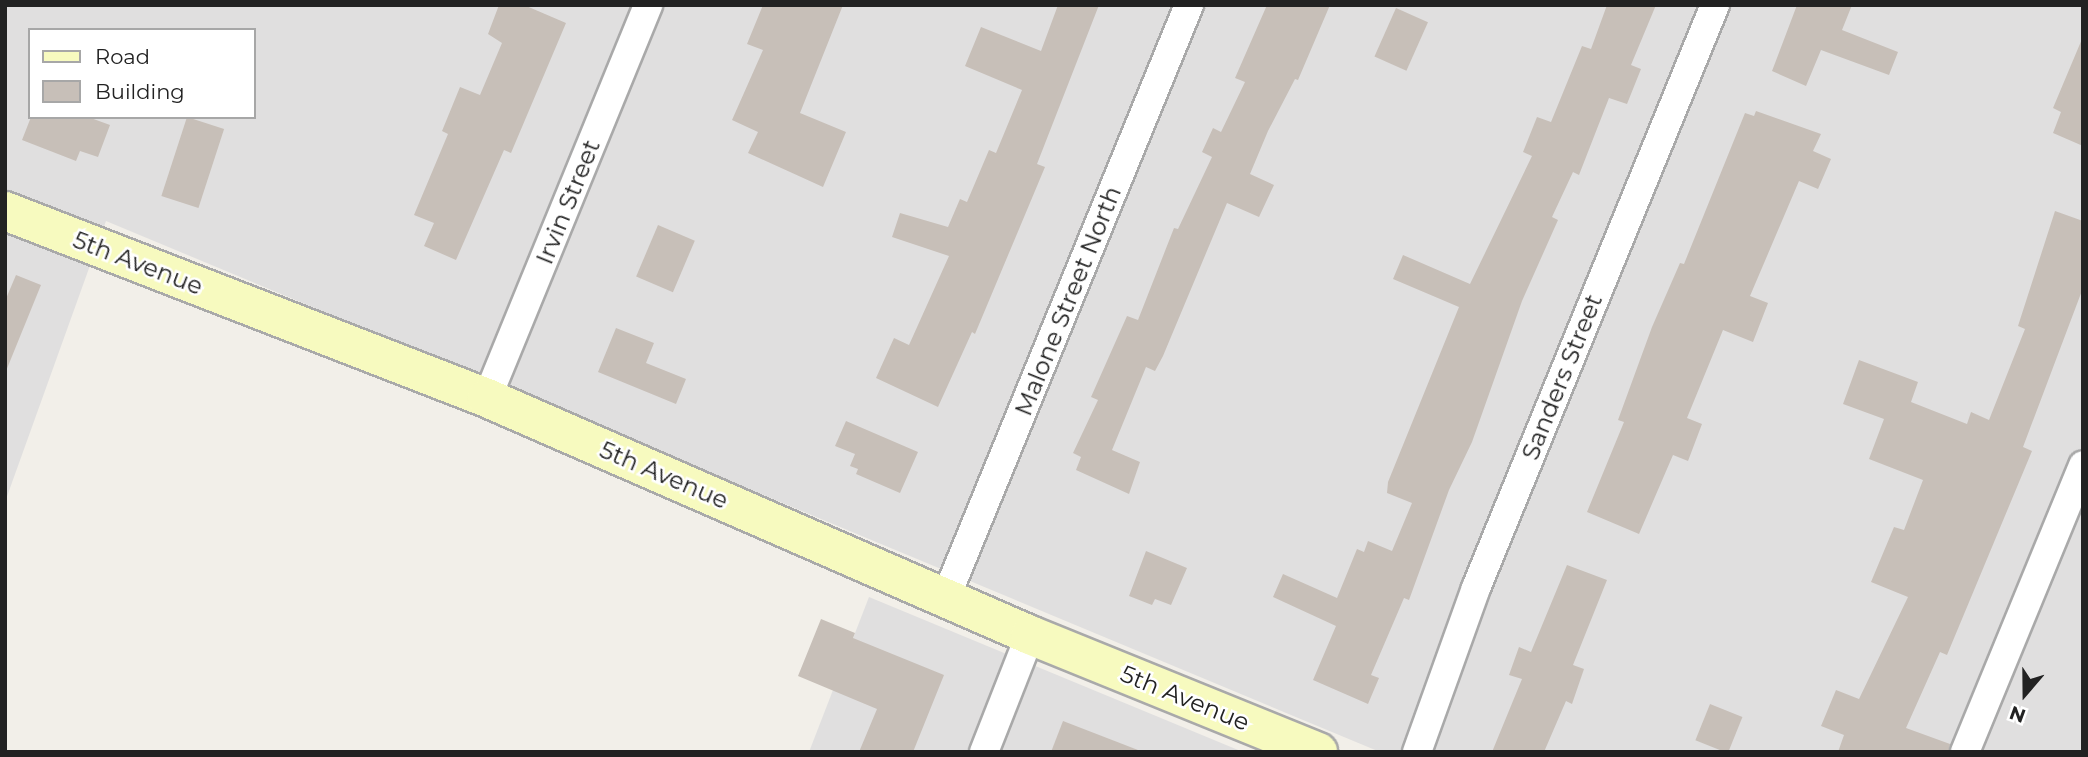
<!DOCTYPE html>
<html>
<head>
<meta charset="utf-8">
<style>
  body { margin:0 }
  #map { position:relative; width:2088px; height:757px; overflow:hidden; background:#f2efe9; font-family:Montserrat,sans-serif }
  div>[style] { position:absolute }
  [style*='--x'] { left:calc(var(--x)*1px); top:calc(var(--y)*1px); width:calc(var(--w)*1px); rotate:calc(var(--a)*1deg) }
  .residential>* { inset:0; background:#e0dfdf }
  .building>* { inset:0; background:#c7bfb8; transform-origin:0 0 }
  .roads { filter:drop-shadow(2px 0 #a9a9a9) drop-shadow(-2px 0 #a9a9a9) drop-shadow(0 2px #a9a9a9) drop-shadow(0 -2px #a9a9a9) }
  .street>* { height:28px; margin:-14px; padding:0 14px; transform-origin:14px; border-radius:14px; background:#fff }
  .secondary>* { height:38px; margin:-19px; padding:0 19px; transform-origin:19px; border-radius:19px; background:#f7fabf }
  span { translate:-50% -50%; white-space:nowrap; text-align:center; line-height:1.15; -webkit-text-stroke:5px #fff; paint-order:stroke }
  .street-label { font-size:24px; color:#222 }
  .frame { position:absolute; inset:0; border:7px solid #222; pointer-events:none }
  .legend { position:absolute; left:28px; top:28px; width:228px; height:91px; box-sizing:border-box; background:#fff; border:2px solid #a7a7a7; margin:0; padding:9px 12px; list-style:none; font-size:21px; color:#222 }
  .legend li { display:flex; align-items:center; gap:14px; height:35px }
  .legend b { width:35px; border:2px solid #a7a7a7 }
  .north { position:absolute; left:1990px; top:659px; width:70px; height:70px; -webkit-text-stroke:5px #fff; paint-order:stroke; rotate:200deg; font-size:19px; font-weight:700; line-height:28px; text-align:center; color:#222 }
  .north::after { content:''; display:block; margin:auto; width:24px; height:32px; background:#222; clip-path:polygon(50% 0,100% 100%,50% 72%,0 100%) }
</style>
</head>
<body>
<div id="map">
  <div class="residential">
    <i style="clip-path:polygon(evenodd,5px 5px,2083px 5px,2083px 752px,1380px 752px,106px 221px,5px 502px,5px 5px,30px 30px,254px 30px,254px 117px,30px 117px,30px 30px)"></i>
    <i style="clip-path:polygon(869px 597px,1243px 752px,809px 752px)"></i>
  </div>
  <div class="building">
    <i style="clip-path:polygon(499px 5px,524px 5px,566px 23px,511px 153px,504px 150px,456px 260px,424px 246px,434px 223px,414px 215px,448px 134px,442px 131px,460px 87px,480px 95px,502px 43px,488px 34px)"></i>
    <i style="clip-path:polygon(763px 5px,843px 5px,800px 113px,846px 132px,823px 187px,748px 153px,758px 132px,732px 120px,763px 50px,747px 44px)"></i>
    <i style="clip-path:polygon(1058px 5px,1099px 5px,1037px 164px,1045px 167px,975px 334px,972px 332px,938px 407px,876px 378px,894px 338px,909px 345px,949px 256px,892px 237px,900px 213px,948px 227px,960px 199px,967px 202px,989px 150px,996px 153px,1022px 90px,965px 66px,981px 27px,1041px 51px)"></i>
    <i style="clip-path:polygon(1267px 5px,1330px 5px,1298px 80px,1295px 79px,1268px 131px,1250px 174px,1274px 185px,1259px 217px,1227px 203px,1163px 356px,1155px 371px,1146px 367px,1112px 450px,1140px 462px,1129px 494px,1076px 470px,1081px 457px,1073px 453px,1098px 400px,1091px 397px,1127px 316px,1138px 320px,1174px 228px,1178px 229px,1212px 157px,1202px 152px,1213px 128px,1221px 132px,1245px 82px,1235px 78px)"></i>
    <i style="clip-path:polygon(1607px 5px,1656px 5px,1631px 65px,1641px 69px,1627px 104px,1609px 98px,1579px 175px,1573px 172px,1552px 217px,1558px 220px,1522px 301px,1472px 442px,1449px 490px,1409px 600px,1404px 598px,1371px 675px,1379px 678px,1368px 704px,1313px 680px,1336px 626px,1273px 597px,1283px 574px,1337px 598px,1357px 549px,1364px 552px,1368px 541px,1392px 551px,1412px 503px,1387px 493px,1388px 482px,1459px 307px,1393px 279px,1403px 255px,1470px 284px,1532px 156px,1523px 152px,1537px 117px,1551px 122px,1582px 46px,1591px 49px)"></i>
    <i style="clip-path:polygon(1797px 5px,1852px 5px,1842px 30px,1898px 52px,1889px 75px,1821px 50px,1806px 86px,1772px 71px)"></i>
    <i style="left:1396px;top:8px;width:35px;height:53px;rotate:24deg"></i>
    <i style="clip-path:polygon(2082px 39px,2083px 39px,2083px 146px,2053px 133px,2061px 112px,2053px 108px)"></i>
    <i style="clip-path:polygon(1756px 111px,1821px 134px,1813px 151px,1831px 159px,1818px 189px,1799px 181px,1750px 296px,1768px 303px,1753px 342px,1723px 330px,1687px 418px,1702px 424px,1688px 461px,1673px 455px,1639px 534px,1587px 512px,1624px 422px,1618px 420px,1652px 327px,1680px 263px,1684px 264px,1745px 113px,1754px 116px)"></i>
    <i style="clip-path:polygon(31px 117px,88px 117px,110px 125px,98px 157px,80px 151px,76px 161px,22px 140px)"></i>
    <i style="left:187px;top:117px;width:39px;height:83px;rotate:18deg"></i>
    <i style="clip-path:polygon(2055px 211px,2083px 221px,2083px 288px,2023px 447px,2032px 451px,1947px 655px,1940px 652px,1906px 728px,1950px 744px,1949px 752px,1838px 752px,1844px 735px,1821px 726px,1836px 690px,1859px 699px,1908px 597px,1871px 582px,1894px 527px,1904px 530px,1923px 480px,1869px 459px,1884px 419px,1843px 404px,1859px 360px,1918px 382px,1911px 402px,1967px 424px,1971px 412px,1989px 420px,2025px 329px,2018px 326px)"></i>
    <i style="left:658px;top:225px;width:40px;height:56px;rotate:23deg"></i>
    <i style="clip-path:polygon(16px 275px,41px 285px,6px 371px,5px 301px)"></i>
    <i style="clip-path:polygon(616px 328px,654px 343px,646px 363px,686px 379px,676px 404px,598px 372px)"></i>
    <i style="clip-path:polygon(846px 421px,918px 452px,900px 493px,856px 474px,858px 469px,850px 466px,855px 454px,835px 446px)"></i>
    <i style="clip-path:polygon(1146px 551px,1187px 568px,1171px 605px,1155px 599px,1152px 605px,1129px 596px)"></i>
    <i style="clip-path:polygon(1567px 565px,1607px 580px,1573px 665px,1584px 669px,1572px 704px,1566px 701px,1544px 752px,1492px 752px,1522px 679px,1509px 675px,1519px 647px,1531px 652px)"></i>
    <i style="clip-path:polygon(821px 619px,855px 633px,853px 638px,944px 675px,913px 752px,859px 752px,877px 709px,798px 676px)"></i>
    <i style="left:1710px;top:704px;width:35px;height:39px;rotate:22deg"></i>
    <i style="clip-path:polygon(1063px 721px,1138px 750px,1138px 752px,1051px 752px)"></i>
  </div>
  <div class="roads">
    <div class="street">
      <i style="--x:487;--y:398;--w:425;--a:-67.7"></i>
      <i style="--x:946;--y:597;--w:640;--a:-67.68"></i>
      <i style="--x:984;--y:752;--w:126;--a:-68.5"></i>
      <i style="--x:1417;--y:752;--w:174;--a:-70.2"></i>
      <i style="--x:1476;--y:588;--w:630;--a:-67.71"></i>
      <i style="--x:1965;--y:752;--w:310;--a:-67.6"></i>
    </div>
    <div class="secondary">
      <i style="--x:5;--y:211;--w:517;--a:21.2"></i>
      <i style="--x:487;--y:398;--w:592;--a:23.58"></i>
      <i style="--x:1030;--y:635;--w:311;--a:22.1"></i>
    </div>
  </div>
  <div class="street-label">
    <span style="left:568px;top:202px;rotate:-68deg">Irvin Street</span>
    <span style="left:138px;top:263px;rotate:21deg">5th Avenue</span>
    <span style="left:1068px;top:301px;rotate:-68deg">Malone Street North</span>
    <span style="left:1562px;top:377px;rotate:-68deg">Sanders Street</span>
    <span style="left:664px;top:475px;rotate:23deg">5th Avenue</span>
    <span style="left:1185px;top:698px;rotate:22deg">5th Avenue</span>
  </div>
  <div class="frame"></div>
  <ul class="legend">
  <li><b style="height:9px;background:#f7fabf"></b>Road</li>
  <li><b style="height:19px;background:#c7bfb8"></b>Building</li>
  </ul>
  <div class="north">N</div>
</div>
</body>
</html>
